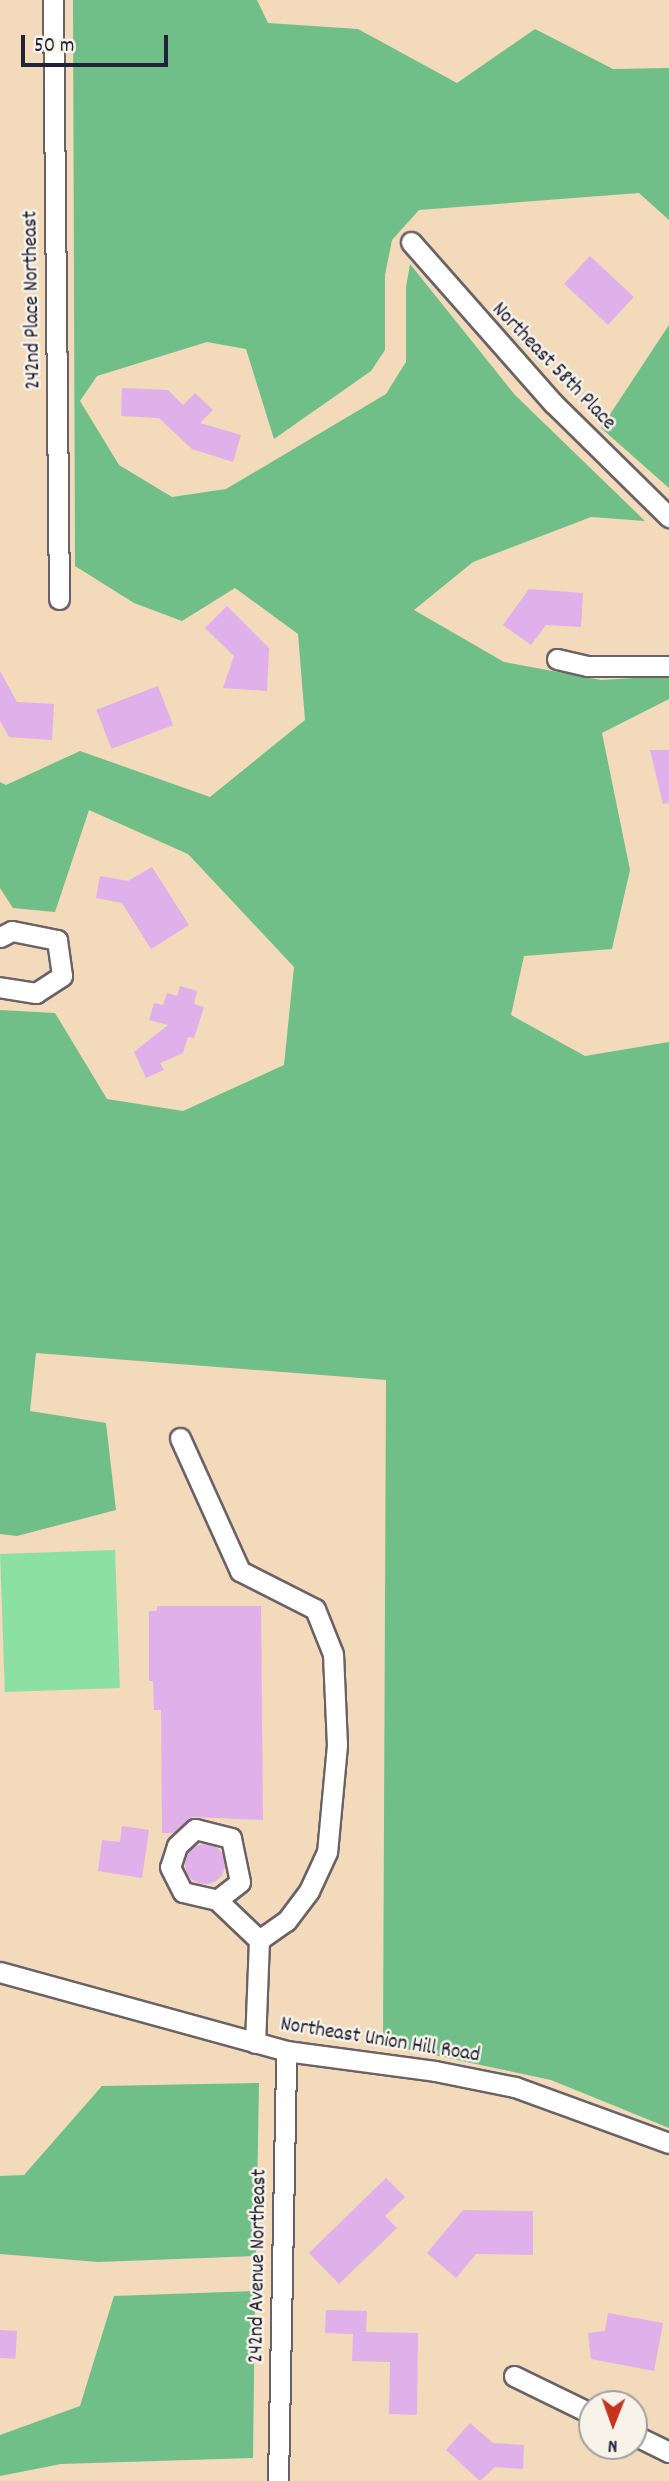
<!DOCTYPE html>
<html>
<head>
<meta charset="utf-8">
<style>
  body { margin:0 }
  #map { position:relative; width:669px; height:2481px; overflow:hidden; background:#f2dabb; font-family:Dekko,sans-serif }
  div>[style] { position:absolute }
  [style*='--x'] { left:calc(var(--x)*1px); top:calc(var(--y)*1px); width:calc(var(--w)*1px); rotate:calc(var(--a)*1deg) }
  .green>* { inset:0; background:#8be0a2; transform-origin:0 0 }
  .forest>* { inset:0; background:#70be88 }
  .building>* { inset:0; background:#dfb0ea; transform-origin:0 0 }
  .round { border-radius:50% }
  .roads { filter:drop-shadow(2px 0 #6b6268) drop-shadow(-2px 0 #6b6268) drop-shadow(0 2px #6b6268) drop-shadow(0 -2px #6b6268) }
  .minor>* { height:19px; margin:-9.5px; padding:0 9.5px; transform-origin:9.5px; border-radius:9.5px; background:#fff }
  span { translate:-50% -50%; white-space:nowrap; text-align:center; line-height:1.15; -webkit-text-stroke:5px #f7f3e8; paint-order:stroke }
  .street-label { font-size:21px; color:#22223b }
  .north { position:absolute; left:578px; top:2390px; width:70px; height:70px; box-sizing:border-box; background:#f7f3e8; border:2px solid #a29fa3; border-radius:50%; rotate:181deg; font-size:19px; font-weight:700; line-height:28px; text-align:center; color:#22223b }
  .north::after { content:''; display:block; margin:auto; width:24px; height:32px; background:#c8321e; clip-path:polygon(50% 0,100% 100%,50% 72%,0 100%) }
  .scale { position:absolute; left:21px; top:35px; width:147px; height:32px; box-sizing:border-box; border:4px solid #22223b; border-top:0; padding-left:9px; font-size:21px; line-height:24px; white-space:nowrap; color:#22223b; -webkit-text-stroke:5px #f7f3e8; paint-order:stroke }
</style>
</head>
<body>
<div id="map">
  <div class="green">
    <i style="left:115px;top:1550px;width:138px;height:115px;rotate:88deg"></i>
  </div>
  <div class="forest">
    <i style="clip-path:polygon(73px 0,257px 0,268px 23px,358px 29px,457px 83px,535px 29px,613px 69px,669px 68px,669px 220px,639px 193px,419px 210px,392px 240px,385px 275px,385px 350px,371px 371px,274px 439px,246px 349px,207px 342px,97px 376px,80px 401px,119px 465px,172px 497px,226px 489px,386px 394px,406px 362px,406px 287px,410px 264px,515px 395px,645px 521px,591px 517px,473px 562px,414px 610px,504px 662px,601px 680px,669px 676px,669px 699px,602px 733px,630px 870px,612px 949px,524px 956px,511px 1015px,585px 1056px,669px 1042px,669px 2128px,551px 2080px,383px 2044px,386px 1380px,36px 1353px,30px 1411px,106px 1423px,116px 1510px,17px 1536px,0 1534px,0 1010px,55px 1013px,107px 1099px,183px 1111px,284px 1065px,294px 967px,188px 854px,89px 810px,55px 912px,13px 908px,0 888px,0 782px,6px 785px,80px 751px,210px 797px,305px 720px,298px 634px,235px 588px,182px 621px,134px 603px,75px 566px)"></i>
    <i style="clip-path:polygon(669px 325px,669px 488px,601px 428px)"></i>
    <i style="clip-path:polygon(259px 2083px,256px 2256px,98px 2262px,0 2254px,0 2176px,24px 2175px,102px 2086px)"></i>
    <i style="clip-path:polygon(255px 2291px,253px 2458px,61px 2464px,0 2476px,0 2435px,80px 2406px,114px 2296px)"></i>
  </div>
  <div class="building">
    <i style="left:590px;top:256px;width:60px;height:38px;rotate:43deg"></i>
    <i style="clip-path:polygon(122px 388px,168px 390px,183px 405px,195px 393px,213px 410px,200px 423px,241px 435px,233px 462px,192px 449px,159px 418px,121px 416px)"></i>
    <i style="clip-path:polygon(529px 589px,583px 593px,581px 627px,546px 625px,531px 645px,503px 625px)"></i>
    <i style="clip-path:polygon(227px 606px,269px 648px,267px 691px,223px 688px,234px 656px,205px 628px)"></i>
    <i style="clip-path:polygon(0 671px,17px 702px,54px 704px,52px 740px,9px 737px,0 721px)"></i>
    <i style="left:158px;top:686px;width:42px;height:66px;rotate:69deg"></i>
    <i style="clip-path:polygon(650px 750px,669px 750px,669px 803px,663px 804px)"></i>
    <i style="clip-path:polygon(152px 867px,189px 925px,151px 949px,122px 903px,96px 898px,100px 876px,128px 881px)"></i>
    <i style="clip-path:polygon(180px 986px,197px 991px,194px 1004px,204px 1007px,194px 1038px,188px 1037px,183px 1053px,160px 1063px,164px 1070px,146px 1078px,134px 1052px,168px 1025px,149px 1020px,154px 1003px,163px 1005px,167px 993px,177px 996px)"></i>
    <i style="clip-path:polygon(157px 1606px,261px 1606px,263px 1820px,193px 1817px,173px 1833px,162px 1833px,161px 1710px,154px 1710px,153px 1681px,149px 1681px,149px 1611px,157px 1611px)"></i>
    <i style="clip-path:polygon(122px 1826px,149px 1830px,142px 1878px,98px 1871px,102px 1840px,120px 1842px)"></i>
    <i class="round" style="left:185px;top:1844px;width:40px;height:40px"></i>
    <i style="clip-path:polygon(386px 2178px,405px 2197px,385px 2216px,397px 2228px,339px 2284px,309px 2253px)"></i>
    <i style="clip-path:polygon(463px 2210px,533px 2211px,533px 2255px,476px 2254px,456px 2278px,427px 2253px)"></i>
    <i style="clip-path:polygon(326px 2310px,367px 2311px,366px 2332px,418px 2333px,417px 2415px,389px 2414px,390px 2362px,352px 2361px,353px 2334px,325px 2333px)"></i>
    <i style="clip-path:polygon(608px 2313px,663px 2323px,654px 2371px,591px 2359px,588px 2333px,605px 2331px)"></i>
    <i style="left:0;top:2330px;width:17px;height:28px;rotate:3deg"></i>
    <i style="clip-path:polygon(470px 2423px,493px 2443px,524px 2445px,523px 2469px,495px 2467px,480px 2481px,446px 2450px)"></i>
  </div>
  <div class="roads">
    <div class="minor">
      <i style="--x:53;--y:0;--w:599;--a:89.43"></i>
      <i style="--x:411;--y:242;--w:215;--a:48.6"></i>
      <i style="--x:553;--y:403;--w:163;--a:44.5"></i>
      <i style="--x:557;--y:659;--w:31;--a:13"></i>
      <i style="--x:587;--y:666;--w:82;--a:0"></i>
      <i style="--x:0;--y:937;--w:13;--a:-27"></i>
      <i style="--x:12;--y:931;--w:46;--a:11.3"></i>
      <i style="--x:57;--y:940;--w:36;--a:82"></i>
      <i style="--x:62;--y:976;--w:31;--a:147"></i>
      <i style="--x:36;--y:993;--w:36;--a:-171"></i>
      <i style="--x:180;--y:1438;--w:146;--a:65.7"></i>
      <i style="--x:240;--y:1571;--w:84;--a:26.9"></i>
      <i style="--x:315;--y:1609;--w:48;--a:68.2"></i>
      <i style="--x:333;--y:1654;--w:91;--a:87.5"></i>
      <i style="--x:337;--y:1745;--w:107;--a:95.3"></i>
      <i style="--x:327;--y:1852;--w:43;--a:114.8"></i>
      <i style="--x:309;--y:1891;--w:38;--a:127"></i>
      <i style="--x:286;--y:1921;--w:33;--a:145"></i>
      <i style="--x:259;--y:1940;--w:103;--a:92.2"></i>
      <i style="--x:217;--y:1900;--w:29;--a:-38"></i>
      <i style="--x:240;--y:1882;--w:45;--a:-101.6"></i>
      <i style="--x:231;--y:1838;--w:37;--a:-166"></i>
      <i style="--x:195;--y:1829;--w:25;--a:137"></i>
      <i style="--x:177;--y:1846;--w:22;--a:108"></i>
      <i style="--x:170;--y:1867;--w:28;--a:63"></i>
      <i style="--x:183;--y:1892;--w:35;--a:13"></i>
      <i style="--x:217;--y:1900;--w:58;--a:43.6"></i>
      <i style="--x:0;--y:1972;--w:297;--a:15.4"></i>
      <i style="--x:286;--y:2051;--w:150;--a:7.6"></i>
      <i style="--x:435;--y:2071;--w:82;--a:11.3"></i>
      <i style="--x:515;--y:2087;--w:164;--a:20"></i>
      <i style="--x:514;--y:2376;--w:87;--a:26"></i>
      <i style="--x:634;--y:2435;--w:39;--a:26"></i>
      <i style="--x:278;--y:2481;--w:430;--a:-88.9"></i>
    </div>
  </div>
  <div class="street-label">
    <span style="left:33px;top:300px;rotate:-91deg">242nd Place Northeast</span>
    <span style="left:553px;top:367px;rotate:46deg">Northeast 58th Place</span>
    <span style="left:380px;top:2041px;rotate:9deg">Northeast Union Hill Road</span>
    <span style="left:259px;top:2266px;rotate:-89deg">242nd Avenue Northeast</span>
  </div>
  <div class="north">N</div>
  <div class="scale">50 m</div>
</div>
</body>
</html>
